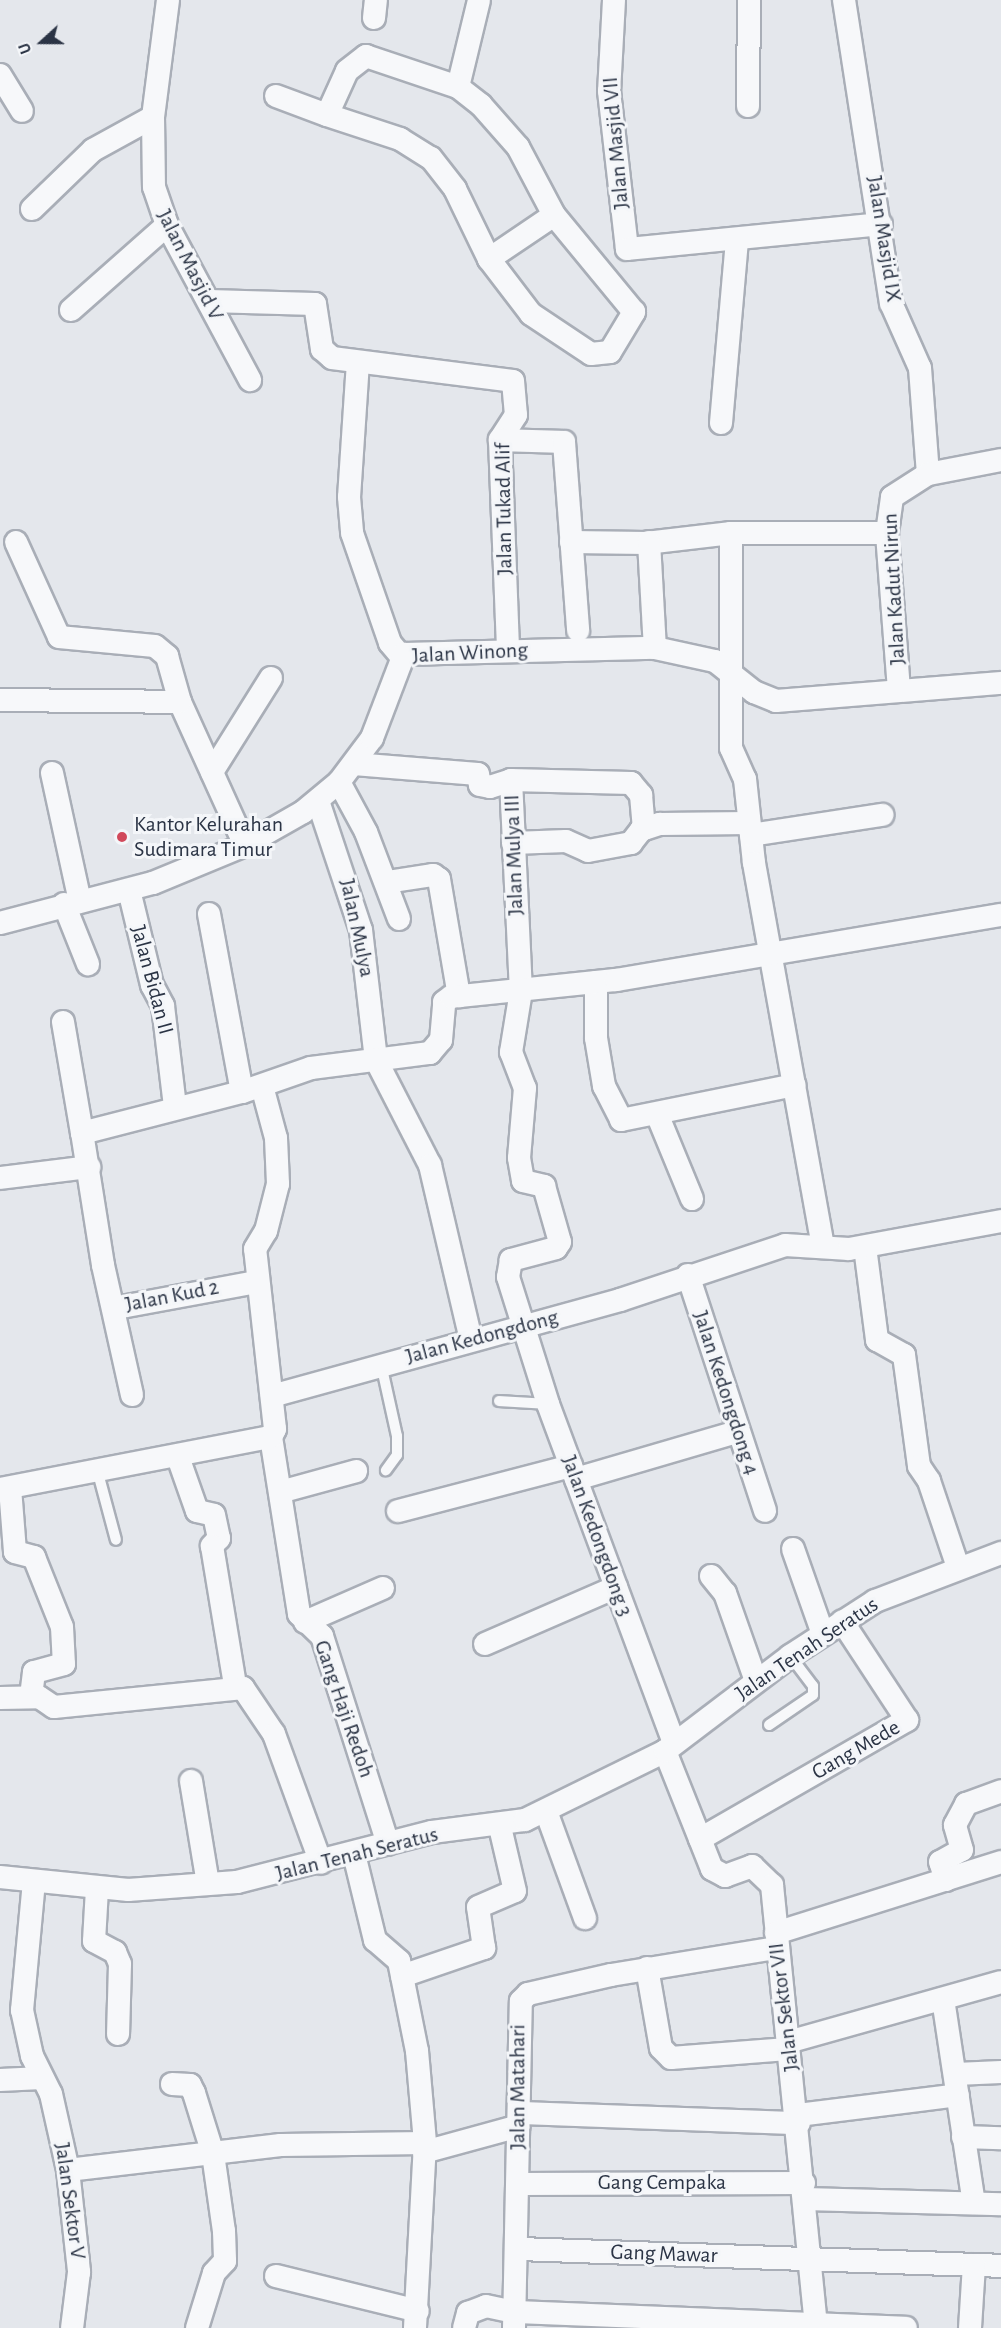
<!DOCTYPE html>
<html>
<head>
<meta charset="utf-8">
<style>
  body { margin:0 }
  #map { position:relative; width:1001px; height:2328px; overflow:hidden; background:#e4e7ec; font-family:"Alegreya Sans",sans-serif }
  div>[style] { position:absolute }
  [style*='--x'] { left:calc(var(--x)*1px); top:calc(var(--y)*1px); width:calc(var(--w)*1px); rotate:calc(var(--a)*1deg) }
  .roads { filter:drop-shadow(2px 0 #a9aeb7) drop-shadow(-2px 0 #a9aeb7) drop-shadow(0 2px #a9aeb7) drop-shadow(0 -2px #a9aeb7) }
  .service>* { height:10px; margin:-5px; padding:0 5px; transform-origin:5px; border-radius:5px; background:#f7f8fa }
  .minor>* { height:22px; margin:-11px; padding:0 11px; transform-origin:11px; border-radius:11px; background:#f7f8fa }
  .dots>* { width:16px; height:16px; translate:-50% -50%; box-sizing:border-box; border:3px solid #f4f6f9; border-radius:50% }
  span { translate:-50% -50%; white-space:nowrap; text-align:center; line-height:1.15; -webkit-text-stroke:6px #f4f6f9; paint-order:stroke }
  .street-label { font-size:22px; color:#2b3445 }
  .poi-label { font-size:22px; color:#2b3445 }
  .left { translate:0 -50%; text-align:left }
  .north { position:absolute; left:12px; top:12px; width:60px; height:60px; -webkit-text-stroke:4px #f4f6f9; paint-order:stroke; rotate:249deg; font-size:16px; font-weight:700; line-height:24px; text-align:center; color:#2b3445 }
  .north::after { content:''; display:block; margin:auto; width:21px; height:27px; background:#2b3445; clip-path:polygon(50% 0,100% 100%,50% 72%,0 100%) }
</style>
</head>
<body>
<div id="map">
  <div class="roads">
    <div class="service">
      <i style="--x:381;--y:1364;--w:74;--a:77.5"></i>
      <i style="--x:397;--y:1436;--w:19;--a:90"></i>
      <i style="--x:397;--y:1455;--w:19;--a:126"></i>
      <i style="--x:499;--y:1401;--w:49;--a:3.5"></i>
      <i style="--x:98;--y:1473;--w:69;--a:75"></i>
      <i style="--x:769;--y:1725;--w:53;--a:-34.3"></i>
      <i style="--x:813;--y:1695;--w:9;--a:-90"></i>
      <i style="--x:813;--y:1686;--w:38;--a:-127"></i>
    </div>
    <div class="minor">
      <i style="--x:168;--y:0;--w:118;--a:97.3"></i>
      <i style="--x:153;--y:117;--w:70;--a:89.2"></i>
      <i style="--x:154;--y:187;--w:40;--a:71.1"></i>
      <i style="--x:167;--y:225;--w:176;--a:61.8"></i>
      <i style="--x:614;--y:0;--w:91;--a:93.1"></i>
      <i style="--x:609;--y:91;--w:159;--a:83.5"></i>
      <i style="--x:627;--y:249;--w:255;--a:-5.6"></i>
      <i style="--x:844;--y:0;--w:307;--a:81.2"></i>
      <i style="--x:891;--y:303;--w:71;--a:66"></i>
      <i style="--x:920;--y:368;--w:106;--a:85.7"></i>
      <i style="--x:374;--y:18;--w:18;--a:-84"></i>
      <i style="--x:0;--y:75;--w:42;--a:58.6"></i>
      <i style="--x:458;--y:87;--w:89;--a:-76.4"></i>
      <i style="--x:276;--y:96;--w:54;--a:20.4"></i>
      <i style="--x:327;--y:115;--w:77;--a:18.2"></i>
      <i style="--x:400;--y:139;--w:36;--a:32"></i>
      <i style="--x:431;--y:158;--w:39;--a:52"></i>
      <i style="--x:455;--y:189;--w:78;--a:64.1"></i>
      <i style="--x:489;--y:259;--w:69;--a:52.6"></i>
      <i style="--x:531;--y:314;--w:72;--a:33.7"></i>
      <i style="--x:591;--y:354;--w:19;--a:-6"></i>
      <i style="--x:610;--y:352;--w:47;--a:-59"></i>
      <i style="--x:634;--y:312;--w:126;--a:-129.5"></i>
      <i style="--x:554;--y:215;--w:77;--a:-117.9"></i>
      <i style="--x:518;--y:147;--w:56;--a:-131.4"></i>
      <i style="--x:481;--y:105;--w:29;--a:-142"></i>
      <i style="--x:458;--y:87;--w:97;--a:-161.4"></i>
      <i style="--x:366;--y:56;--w:24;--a:142"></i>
      <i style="--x:347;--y:71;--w:48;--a:114.4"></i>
      <i style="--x:748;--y:106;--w:106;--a:-89.5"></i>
      <i style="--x:32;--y:209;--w:85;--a:-44"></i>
      <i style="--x:93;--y:150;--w:68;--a:-28.8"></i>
      <i style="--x:489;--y:259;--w:78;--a:-34.1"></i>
      <i style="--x:209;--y:301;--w:106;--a:1.6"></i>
      <i style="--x:315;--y:304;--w:46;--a:81.2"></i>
      <i style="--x:322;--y:349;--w:13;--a:42"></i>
      <i style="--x:332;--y:358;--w:182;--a:7.2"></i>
      <i style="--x:513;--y:381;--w:34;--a:85"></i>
      <i style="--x:516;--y:415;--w:30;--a:123"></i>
      <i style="--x:500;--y:440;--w:211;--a:87.8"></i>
      <i style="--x:71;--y:310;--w:128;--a:-41.5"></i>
      <i style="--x:358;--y:362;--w:135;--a:93.8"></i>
      <i style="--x:349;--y:497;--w:36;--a:85"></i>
      <i style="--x:352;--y:533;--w:116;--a:70.9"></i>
      <i style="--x:390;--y:643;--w:17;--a:50"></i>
      <i style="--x:721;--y:423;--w:184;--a:-85"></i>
      <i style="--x:500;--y:440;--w:64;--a:1.8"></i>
      <i style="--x:564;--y:442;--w:189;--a:85.7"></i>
      <i style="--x:731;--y:533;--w:215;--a:90"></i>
      <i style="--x:731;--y:748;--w:34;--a:66"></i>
      <i style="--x:745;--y:779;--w:84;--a:83.9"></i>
      <i style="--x:754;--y:863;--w:388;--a:79.8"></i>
      <i style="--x:16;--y:542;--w:104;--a:65.6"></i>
      <i style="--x:59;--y:637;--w:96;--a:5.4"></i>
      <i style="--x:155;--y:646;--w:16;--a:40"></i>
      <i style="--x:167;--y:656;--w:48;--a:74.2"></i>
      <i style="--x:180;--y:702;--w:157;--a:65.6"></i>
      <i style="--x:571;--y:542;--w:75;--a:0.8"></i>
      <i style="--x:646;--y:543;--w:86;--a:-6.7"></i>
      <i style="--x:731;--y:533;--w:156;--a:0"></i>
      <i style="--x:649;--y:542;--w:106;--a:86.8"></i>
      <i style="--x:899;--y:690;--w:157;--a:-94.4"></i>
      <i style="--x:887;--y:533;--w:36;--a:-82"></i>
      <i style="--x:892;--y:497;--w:43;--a:-32.6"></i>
      <i style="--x:928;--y:474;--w:74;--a:-10.9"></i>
      <i style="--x:0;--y:700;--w:180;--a:0.6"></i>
      <i style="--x:354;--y:764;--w:124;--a:4.6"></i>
      <i style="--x:478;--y:774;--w:11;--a:80"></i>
      <i style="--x:480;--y:785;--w:10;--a:11"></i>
      <i style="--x:490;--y:787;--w:22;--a:-18"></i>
      <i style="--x:511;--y:780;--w:120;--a:1.4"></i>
      <i style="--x:631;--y:783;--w:16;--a:50"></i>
      <i style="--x:641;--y:795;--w:34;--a:85"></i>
      <i style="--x:212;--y:772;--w:111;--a:-57.9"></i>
      <i style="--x:52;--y:773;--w:131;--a:77.7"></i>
      <i style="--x:511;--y:780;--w:211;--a:87.3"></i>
      <i style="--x:521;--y:991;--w:62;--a:99.3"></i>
      <i style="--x:511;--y:1052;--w:39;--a:69"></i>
      <i style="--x:525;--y:1088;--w:70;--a:94.9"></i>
      <i style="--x:519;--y:1158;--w:23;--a:80"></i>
      <i style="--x:523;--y:1181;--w:22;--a:13"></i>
      <i style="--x:544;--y:1186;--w:58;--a:74.1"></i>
      <i style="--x:560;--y:1242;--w:7;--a:124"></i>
      <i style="--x:556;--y:1248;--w:47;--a:165.1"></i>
      <i style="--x:511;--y:1260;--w:17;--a:100"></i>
      <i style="--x:508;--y:1277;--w:133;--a:72.5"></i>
      <i style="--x:548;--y:1404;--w:361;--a:69.6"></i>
      <i style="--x:339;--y:782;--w:57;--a:61.6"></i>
      <i style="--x:366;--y:832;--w:93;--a:69.2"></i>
      <i style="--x:318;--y:801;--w:136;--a:71.6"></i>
      <i style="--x:361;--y:930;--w:131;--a:83.4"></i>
      <i style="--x:376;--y:1060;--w:118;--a:62.8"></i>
      <i style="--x:430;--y:1165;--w:180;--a:76.8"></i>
      <i style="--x:751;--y:835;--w:133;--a:-8.7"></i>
      <i style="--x:513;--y:843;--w:53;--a:-2.2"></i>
      <i style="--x:566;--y:841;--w:24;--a:24"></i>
      <i style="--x:588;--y:851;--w:44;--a:-10.5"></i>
      <i style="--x:631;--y:843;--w:16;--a:-52"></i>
      <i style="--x:641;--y:830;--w:20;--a:-18"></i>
      <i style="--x:660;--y:824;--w:89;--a:-0.6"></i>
      <i style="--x:387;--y:882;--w:47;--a:-8.7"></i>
      <i style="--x:433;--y:875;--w:7;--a:34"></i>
      <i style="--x:439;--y:879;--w:119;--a:80.3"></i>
      <i style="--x:129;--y:890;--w:98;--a:76.4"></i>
      <i style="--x:152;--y:985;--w:24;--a:62"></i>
      <i style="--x:163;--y:1006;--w:102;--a:83.2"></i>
      <i style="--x:64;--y:904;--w:65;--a:68.2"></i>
      <i style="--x:209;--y:914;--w:181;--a:79.5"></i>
      <i style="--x:0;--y:923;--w:158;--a:-14.7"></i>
      <i style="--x:153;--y:883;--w:100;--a:-22.4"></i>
      <i style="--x:245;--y:845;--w:67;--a:-29.6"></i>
      <i style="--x:303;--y:812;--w:47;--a:-39.8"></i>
      <i style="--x:339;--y:782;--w:55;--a:-53.1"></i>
      <i style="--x:372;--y:738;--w:90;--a:-69.1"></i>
      <i style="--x:404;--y:654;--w:251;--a:-1.4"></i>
      <i style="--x:655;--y:648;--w:61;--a:12.2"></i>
      <i style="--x:715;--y:661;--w:50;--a:38.5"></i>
      <i style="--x:754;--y:692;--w:24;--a:22"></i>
      <i style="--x:776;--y:701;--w:226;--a:-4.6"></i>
      <i style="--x:596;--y:982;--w:56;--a:90"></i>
      <i style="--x:596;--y:1038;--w:49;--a:80.5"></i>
      <i style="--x:604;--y:1086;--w:38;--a:63"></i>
      <i style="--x:621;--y:1120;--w:177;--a:-11.4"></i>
      <i style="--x:63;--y:1022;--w:113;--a:80.3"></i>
      <i style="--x:657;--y:1114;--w:92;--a:67.6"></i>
      <i style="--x:0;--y:1178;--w:90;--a:-7"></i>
      <i style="--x:865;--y:1247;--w:94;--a:82.6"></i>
      <i style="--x:877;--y:1340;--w:31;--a:29"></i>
      <i style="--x:904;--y:1355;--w:112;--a:82.3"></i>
      <i style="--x:919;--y:1466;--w:18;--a:56"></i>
      <i style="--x:929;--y:1481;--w:91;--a:71.4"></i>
      <i style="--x:688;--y:1275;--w:248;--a:71.9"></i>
      <i style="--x:116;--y:1308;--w:142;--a:-10.5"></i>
      <i style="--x:132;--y:1395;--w:133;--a:-102.6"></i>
      <i style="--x:103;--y:1265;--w:134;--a:-99"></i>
      <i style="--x:82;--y:1133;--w:165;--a:-14.4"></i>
      <i style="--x:242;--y:1092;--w:73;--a:-19.2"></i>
      <i style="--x:311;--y:1068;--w:120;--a:-7.2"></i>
      <i style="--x:430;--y:1053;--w:17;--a:-50"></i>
      <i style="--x:441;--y:1040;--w:38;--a:-85"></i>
      <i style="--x:444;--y:1002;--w:9;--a:-36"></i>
      <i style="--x:451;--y:997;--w:166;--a:-5.9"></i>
      <i style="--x:616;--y:980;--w:390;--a:-9.6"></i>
      <i style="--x:272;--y:1396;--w:361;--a:-15.4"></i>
      <i style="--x:620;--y:1300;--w:174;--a:-18.4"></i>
      <i style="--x:785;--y:1245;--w:64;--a:3.6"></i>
      <i style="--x:849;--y:1249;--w:155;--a:-10.4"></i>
      <i style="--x:271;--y:1437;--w:179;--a:81"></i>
      <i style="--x:299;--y:1614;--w:32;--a:44"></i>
      <i style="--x:322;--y:1636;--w:218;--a:72.4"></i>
      <i style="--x:178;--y:1457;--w:57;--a:70.6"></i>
      <i style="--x:197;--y:1511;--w:17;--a:13"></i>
      <i style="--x:214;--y:1515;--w:24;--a:78"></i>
      <i style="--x:219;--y:1538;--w:11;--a:131"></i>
      <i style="--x:212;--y:1546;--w:141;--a:80.6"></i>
      <i style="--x:576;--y:1479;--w:168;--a:-16.3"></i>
      <i style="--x:10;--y:1488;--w:64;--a:85.5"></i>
      <i style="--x:15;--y:1552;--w:20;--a:15"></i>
      <i style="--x:34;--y:1557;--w:75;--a:68.2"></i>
      <i style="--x:62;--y:1627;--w:37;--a:87"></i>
      <i style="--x:64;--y:1664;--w:31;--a:165"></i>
      <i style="--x:34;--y:1672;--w:25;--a:97"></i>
      <i style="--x:0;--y:1489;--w:276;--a:-10.9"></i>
      <i style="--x:271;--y:1437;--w:9;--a:-63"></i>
      <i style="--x:275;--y:1429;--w:181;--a:-96.3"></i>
      <i style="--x:255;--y:1249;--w:21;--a:-59"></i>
      <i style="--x:266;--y:1231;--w:49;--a:-75.7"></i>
      <i style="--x:278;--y:1184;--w:46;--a:-92.5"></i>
      <i style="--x:276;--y:1138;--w:54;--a:-105.1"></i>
      <i style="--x:280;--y:1492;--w:79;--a:-15.4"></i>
      <i style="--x:398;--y:1511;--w:179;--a:-14.6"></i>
      <i style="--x:793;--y:1549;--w:90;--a:70.6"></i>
      <i style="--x:711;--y:1576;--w:22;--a:51"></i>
      <i style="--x:725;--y:1593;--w:93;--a:70.6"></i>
      <i style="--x:305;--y:1622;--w:85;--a:-23.6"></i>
      <i style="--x:485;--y:1644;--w:143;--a:-23.5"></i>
      <i style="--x:0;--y:1698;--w:39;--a:-1"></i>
      <i style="--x:39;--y:1697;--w:18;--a:34"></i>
      <i style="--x:54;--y:1707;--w:190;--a:-5.7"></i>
      <i style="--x:243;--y:1688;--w:55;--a:56"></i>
      <i style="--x:274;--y:1734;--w:137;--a:70"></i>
      <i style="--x:665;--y:1751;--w:127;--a:68.3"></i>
      <i style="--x:712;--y:1869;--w:15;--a:28"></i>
      <i style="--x:725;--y:1876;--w:29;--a:-20"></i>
      <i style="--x:752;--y:1866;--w:28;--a:44"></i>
      <i style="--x:772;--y:1885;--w:445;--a:84.3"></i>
      <i style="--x:191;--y:1781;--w:104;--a:80.6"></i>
      <i style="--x:546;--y:1811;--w:114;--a:70"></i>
      <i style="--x:700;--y:1839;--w:239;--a:-29.9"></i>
      <i style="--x:907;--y:1720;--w:118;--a:-123.3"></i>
      <i style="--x:354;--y:1854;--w:89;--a:76.3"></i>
      <i style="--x:375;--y:1940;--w:32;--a:41"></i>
      <i style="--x:399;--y:1961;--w:92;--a:78.7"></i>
      <i style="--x:417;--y:2051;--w:92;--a:85"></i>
      <i style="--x:425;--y:2143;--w:185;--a:93.1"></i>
      <i style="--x:0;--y:1877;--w:129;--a:5.8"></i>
      <i style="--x:128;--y:1890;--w:109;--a:-4.2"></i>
      <i style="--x:237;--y:1882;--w:201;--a:-14.4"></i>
      <i style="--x:432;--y:1832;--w:94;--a:-7.4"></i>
      <i style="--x:525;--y:1820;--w:156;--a:-26.2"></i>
      <i style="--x:665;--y:1751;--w:157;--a:-37.2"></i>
      <i style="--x:790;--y:1656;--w:101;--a:-32.9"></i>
      <i style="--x:875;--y:1601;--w:135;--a:-20.9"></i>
      <i style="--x:946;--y:1880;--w:19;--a:-108"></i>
      <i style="--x:940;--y:1862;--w:25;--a:-29"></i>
      <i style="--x:962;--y:1850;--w:26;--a:-106"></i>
      <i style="--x:955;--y:1825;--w:24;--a:-62"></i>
      <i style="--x:966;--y:1804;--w:37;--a:-20"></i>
      <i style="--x:34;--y:1881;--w:130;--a:95.3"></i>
      <i style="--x:22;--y:2010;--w:47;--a:77.7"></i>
      <i style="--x:32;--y:2056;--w:42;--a:63.4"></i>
      <i style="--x:51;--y:2094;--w:78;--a:77.4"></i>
      <i style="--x:68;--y:2170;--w:103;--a:83.8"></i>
      <i style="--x:79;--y:2272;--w:56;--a:97.1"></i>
      <i style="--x:97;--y:1889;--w:52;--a:93.3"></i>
      <i style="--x:94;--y:1941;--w:24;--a:28"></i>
      <i style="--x:115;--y:1952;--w:13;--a:67"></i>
      <i style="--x:120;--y:1964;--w:70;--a:91.6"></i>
      <i style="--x:776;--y:1933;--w:236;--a:-17.5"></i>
      <i style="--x:647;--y:1968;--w:81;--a:80.1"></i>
      <i style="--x:661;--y:2048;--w:14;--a:45"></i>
      <i style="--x:671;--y:2058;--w:117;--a:-4.4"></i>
      <i style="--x:402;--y:1976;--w:87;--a:-18.9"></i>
      <i style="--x:484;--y:1948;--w:41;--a:-98.3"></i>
      <i style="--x:478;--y:1907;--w:40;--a:-23.4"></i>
      <i style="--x:515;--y:1891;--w:66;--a:-103.2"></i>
      <i style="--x:943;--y:1999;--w:206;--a:81.4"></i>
      <i style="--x:788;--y:2042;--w:221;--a:-15.7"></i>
      <i style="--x:956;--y:2074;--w:45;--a:-2.5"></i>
      <i style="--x:0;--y:2080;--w:42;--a:-2.7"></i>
      <i style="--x:172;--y:2084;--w:18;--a:3"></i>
      <i style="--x:190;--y:2085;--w:9;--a:63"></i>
      <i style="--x:194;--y:2093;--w:64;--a:72.7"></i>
      <i style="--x:213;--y:2154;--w:78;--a:81.9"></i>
      <i style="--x:224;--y:2231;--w:30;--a:88"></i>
      <i style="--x:225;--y:2261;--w:16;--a:133"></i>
      <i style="--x:214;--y:2273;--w:58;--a:107.2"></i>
      <i style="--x:522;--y:2113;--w:277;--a:2.1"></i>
      <i style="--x:798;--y:2115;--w:161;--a:-7.1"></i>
      <i style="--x:963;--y:2137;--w:38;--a:2"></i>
      <i style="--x:424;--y:2152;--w:98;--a:-15.3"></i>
      <i style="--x:68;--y:2170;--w:214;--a:-6.7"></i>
      <i style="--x:281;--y:2145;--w:144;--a:-0.8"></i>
      <i style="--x:520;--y:2184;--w:284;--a:-0.2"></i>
      <i style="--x:805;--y:2199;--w:196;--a:1.5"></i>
      <i style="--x:519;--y:2249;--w:482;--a:2"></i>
      <i style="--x:276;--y:2276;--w:146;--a:13.8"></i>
      <i style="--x:464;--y:2328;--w:16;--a:-75"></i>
      <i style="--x:468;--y:2313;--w:19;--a:-21"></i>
      <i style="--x:486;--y:2306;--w:30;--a:12"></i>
      <i style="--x:515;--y:2312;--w:391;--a:2.3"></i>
      <i style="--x:514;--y:2328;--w:327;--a:-88.8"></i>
      <i style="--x:521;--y:2001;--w:10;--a:-45"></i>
      <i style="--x:528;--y:1994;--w:85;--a:-12.9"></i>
      <i style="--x:611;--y:1975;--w:167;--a:-9.3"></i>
      <i style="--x:970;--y:2328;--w:63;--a:-86.4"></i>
    </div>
  </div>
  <div class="dots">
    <i style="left:122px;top:837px;background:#d1495b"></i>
  </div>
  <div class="street-label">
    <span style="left:616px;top:143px;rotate:-95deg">Jalan Masjid VII</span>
    <span style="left:884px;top:239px;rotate:81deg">Jalan Masjid IX</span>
    <span style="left:190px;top:265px;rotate:63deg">Jalan Masjid V</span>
    <span style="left:504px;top:509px;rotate:-91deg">Jalan Tukad Alif</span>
    <span style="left:894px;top:589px;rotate:-93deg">Jalan Kadut Nirun</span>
    <span style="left:470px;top:653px;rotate:-3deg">Jalan Winong</span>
    <span style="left:514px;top:855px;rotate:-92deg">Jalan Mulya III</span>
    <span style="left:357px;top:928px;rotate:78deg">Jalan Mulya</span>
    <span style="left:152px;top:980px;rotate:75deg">Jalan Bidan II</span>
    <span style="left:172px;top:1296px;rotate:-11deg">Jalan Kud 2</span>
    <span style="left:482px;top:1337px;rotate:-15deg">Jalan Kedongdong</span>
    <span style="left:726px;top:1393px;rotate:72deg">Jalan Kedongdong 4</span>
    <span style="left:597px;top:1536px;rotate:70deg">Jalan Kedongdong 3</span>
    <span style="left:807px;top:1649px;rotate:-34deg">Jalan Tenah Seratus</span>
    <span style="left:344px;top:1709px;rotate:71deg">Gang Haji Redoh</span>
    <span style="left:856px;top:1750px;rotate:-30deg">Gang Mede</span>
    <span style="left:357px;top:1854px;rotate:-14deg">Jalan Tenah Seratus</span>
    <span style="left:784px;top:2007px;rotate:-97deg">Jalan Sektor VII</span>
    <span style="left:518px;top:2087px;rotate:-90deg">Jalan Matahari</span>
    <span style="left:662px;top:2183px">Gang Cempaka</span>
    <span style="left:70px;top:2201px;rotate:82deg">Jalan Sektor V</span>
    <span style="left:664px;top:2254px;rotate:2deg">Gang Mawar</span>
  </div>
  <div class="poi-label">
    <span class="left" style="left:134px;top:837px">Kantor Kelurahan<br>Sudimara Timur</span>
  </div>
  <div class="north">U</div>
</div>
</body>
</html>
